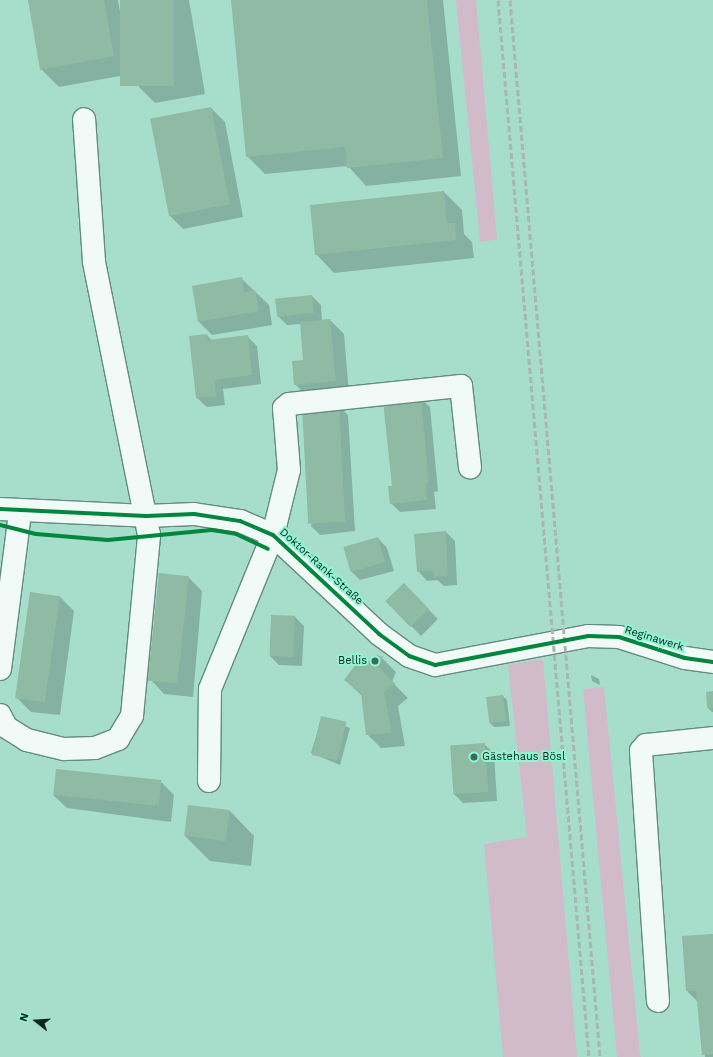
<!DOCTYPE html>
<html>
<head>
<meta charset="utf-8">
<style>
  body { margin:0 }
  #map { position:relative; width:713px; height:1057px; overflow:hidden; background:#a7decb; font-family:"Work Sans",sans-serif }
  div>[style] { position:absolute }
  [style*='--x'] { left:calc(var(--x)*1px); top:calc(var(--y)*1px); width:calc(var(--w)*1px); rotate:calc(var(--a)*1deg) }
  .green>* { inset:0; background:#d1bbc9 }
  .shadow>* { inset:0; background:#0003; transform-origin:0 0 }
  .building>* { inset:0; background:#8fbaa4; transform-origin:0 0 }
  .roads { filter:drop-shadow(1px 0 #638c7f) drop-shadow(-1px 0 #638c7f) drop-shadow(0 1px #638c7f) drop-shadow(0 -1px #638c7f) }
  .minor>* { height:22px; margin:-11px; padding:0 11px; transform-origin:11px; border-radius:11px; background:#f2faf7 }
  .rail>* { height:3px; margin-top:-1.5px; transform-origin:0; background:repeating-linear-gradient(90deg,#aab6b2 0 6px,transparent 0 9px) }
  .cycleway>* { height:4px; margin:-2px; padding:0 2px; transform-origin:2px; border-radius:2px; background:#00873e }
  .dots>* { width:11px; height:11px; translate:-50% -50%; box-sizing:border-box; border:2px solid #90f5d3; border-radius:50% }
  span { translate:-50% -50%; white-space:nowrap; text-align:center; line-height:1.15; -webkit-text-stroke:4px #90f5d3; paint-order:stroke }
  .street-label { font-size:11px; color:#06281e }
  .poi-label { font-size:11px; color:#06281e }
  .right { translate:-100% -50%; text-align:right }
  .left { translate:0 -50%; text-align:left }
  .north { position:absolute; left:16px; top:1001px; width:40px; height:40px; -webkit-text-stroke:3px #90f5d3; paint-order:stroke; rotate:287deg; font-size:11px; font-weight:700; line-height:16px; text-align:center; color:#06281e }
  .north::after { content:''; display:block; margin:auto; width:14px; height:18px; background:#06281e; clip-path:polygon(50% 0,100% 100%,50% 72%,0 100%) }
</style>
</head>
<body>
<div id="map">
  <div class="green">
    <i style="clip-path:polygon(456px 0,476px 0,497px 239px,488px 241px,480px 242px)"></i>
    <i style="clip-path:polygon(543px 659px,577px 1057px,503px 1057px,484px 844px,527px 837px,508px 665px)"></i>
    <i style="clip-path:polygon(604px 687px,640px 1054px,641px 1057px,617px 1057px,583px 689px)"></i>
  </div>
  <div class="shadow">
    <i style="clip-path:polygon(29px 0,118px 0,131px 74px,59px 87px,41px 69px)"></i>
    <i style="clip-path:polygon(121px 0,189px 0,205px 94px,155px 103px,137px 85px)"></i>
    <i style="clip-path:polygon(232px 0,443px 0,461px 176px,366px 186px,348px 166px,265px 174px,247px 156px)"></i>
    <i style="clip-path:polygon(211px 108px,225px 122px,243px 217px,183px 229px,169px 215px)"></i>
    <i style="clip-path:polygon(444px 192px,462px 210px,464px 234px,472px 242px,474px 258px,334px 273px,316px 254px)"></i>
    <i style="clip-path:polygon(241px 278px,269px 305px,272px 325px,212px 335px,198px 321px)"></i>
    <i style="clip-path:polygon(312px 296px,321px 305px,322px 321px,330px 320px,344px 334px,349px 394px,309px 398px,295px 384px,304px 361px,301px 324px,287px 325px,278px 316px)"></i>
    <i style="clip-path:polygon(207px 335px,212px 341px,247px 336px,257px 346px,261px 384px,223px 389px,225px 405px,207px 407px,197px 398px,190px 337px)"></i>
    <i style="clip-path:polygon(420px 398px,430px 407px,438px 491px,434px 492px,436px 509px,400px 512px,391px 503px,393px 487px)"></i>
    <i style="clip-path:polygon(339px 406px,348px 415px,355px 531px,320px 535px,311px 526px)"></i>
    <i style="clip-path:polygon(446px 532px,455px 541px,457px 585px,444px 586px,437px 580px,427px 581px,418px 571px,415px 534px)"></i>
    <i style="clip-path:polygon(378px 538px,387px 548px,394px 571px,360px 580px,351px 571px)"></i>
    <i style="clip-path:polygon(188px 577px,202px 591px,193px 697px,164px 694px,151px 680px)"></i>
    <i style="left:404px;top:585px;width:48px;height:24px;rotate:45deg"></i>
    <i style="clip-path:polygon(31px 593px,60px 597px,74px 611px,60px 715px,31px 712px,17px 698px)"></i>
    <i style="clip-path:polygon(295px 617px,304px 626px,302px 666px,279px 665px,270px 656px)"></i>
    <i style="clip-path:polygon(382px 658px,396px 672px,392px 682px,408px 698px,398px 706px,405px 746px,381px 748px,367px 734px,362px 696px,345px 680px,361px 667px)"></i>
    <i style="clip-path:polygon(591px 675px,599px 679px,600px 685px,592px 681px)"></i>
    <i style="clip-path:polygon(713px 692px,713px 712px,712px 712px,708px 708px)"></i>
    <i style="clip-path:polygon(503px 696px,507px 700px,510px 726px,494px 727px,490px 723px)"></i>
    <i style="clip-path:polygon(322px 717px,350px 728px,340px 765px,311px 753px)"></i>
    <i style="clip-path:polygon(484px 744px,494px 753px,497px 801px,463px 803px,454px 794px)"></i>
    <i style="clip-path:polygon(160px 781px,174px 795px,171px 822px,67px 808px,53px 795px)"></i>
    <i style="clip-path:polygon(230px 811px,254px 836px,251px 866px,210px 861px,185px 836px)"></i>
    <i style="clip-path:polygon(713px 935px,713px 1057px,705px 1057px,698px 1002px,687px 991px)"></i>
  </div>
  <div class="building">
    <i style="clip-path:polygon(28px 0,104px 0,114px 56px,40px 70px)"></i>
    <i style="left:120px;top:0;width:54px;height:86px"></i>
    <i style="clip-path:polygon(231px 0,427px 0,443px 158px,347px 168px,345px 147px,246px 157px)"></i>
    <i style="left:211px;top:107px;width:99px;height:62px;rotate:79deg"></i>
    <i style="clip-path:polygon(444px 191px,447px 223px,455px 223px,456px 240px,315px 255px,310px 205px)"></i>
    <i style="clip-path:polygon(242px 277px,244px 292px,255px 290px,259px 311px,198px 322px,192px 286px)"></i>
    <i style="left:312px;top:295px;width:18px;height:37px;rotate:84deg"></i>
    <i style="clip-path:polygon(330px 319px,336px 381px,294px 385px,292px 361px,303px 360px,300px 322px)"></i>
    <i style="clip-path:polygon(207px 334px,208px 340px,248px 335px,252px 375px,215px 380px,216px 396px,196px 398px,189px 336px)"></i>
    <i style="clip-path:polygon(421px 397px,429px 482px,426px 483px,427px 500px,390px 504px,388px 486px,392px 486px,383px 401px)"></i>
    <i style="left:339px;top:405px;width:117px;height:37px;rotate:87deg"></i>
    <i style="clip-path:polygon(446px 531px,448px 576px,434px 577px,433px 570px,417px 572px,414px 534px)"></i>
    <i style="left:378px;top:537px;width:26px;height:36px;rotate:74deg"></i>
    <i style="left:159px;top:573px;width:30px;height:108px;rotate:6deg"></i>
    <i style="left:404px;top:583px;width:36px;height:26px;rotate:46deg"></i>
    <i style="left:30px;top:592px;width:30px;height:107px;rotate:8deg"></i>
    <i style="left:271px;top:615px;width:24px;height:41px;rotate:2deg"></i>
    <i style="clip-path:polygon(377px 655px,383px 657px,379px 667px,395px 684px,384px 692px,392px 733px,366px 735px,361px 693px,344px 680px,356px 664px,360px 666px)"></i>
    <i style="clip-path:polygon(713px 691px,713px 708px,707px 708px,706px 692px)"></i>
    <i style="left:503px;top:695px;width:26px;height:17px;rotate:83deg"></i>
    <i style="left:321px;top:716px;width:26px;height:40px;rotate:13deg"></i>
    <i style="left:485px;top:743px;width:49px;height:35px;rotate:86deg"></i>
    <i style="left:56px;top:769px;width:106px;height:26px;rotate:6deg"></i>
    <i style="left:188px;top:805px;width:42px;height:31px;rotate:7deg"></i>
    <i style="clip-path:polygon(713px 934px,713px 1054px,702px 1055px,696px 991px,686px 991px,682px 936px)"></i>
  </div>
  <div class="roads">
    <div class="minor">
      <i style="--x:0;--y:509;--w:146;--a:2.7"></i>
      <i style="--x:146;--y:516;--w:48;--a:-2.4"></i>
      <i style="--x:194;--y:514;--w:47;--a:8.7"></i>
      <i style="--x:240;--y:521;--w:36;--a:23"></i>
      <i style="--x:273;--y:535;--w:145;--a:43"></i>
      <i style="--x:379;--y:634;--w:37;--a:36"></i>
      <i style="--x:409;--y:656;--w:28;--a:19"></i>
      <i style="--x:435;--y:665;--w:156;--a:-10.7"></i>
      <i style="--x:588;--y:636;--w:31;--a:2"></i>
      <i style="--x:619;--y:637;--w:69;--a:17.7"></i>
      <i style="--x:685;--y:658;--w:28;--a:8"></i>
      <i style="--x:0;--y:669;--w:158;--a:-82.7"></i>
      <i style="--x:0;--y:715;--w:13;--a:63"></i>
      <i style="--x:6;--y:727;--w:25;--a:32"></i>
      <i style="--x:27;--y:740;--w:38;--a:14"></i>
      <i style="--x:64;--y:749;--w:31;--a:-2"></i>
      <i style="--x:95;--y:748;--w:25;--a:-21"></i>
      <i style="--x:118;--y:739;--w:27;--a:-59"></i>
      <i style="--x:132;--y:716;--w:182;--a:-84.6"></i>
      <i style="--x:149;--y:535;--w:279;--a:-101.4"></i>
      <i style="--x:94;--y:261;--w:142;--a:-94"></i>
      <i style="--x:209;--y:781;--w:92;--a:-89.4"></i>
      <i style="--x:210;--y:689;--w:166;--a:-67.8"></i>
      <i style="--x:273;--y:535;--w:67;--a:-76.2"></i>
      <i style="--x:289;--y:470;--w:62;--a:-94.6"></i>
      <i style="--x:284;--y:408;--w:6;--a:-39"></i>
      <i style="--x:289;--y:404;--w:173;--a:-6"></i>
      <i style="--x:461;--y:386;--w:82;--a:83.7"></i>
      <i style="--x:658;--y:1001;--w:251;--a:-93.9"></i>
      <i style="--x:641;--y:751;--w:8;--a:-50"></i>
      <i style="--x:646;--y:745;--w:67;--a:-6"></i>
    </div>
  </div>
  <div class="rail">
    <i style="--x:498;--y:0;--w:1061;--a:85.08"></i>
    <i style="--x:510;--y:0;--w:1061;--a:85.13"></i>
  </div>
  <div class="cycleway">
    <i style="--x:0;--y:509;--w:146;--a:2.7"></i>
    <i style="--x:146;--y:516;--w:48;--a:-2.4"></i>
    <i style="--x:194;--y:514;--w:47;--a:8.7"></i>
    <i style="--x:240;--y:521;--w:36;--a:23"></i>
    <i style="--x:273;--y:535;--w:145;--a:43"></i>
    <i style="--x:379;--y:634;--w:37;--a:36"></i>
    <i style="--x:409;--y:656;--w:28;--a:19"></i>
    <i style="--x:435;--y:665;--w:156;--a:-10.7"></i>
    <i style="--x:588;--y:636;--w:31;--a:2"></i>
    <i style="--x:619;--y:637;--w:69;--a:17.7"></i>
    <i style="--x:685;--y:658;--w:28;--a:8"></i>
    <i style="--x:0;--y:525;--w:37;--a:14"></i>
    <i style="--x:36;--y:534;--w:72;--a:4.8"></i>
    <i style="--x:108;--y:540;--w:104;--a:-5.5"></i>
    <i style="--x:212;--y:530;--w:24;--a:9"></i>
    <i style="--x:236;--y:534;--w:35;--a:25"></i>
  </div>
  <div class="dots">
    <i style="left:375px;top:661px;background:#3e685b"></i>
    <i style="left:474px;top:757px;background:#3e685b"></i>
  </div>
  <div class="street-label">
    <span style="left:321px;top:567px;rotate:42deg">Doktor-Rank-Straße</span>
    <span style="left:654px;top:639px;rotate:17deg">Reginawerk</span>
  </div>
  <div class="poi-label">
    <span class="right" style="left:367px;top:661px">Bellis</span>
    <span class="left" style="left:482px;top:757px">Gästehaus Bösl</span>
  </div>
  <div class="north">N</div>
</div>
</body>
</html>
